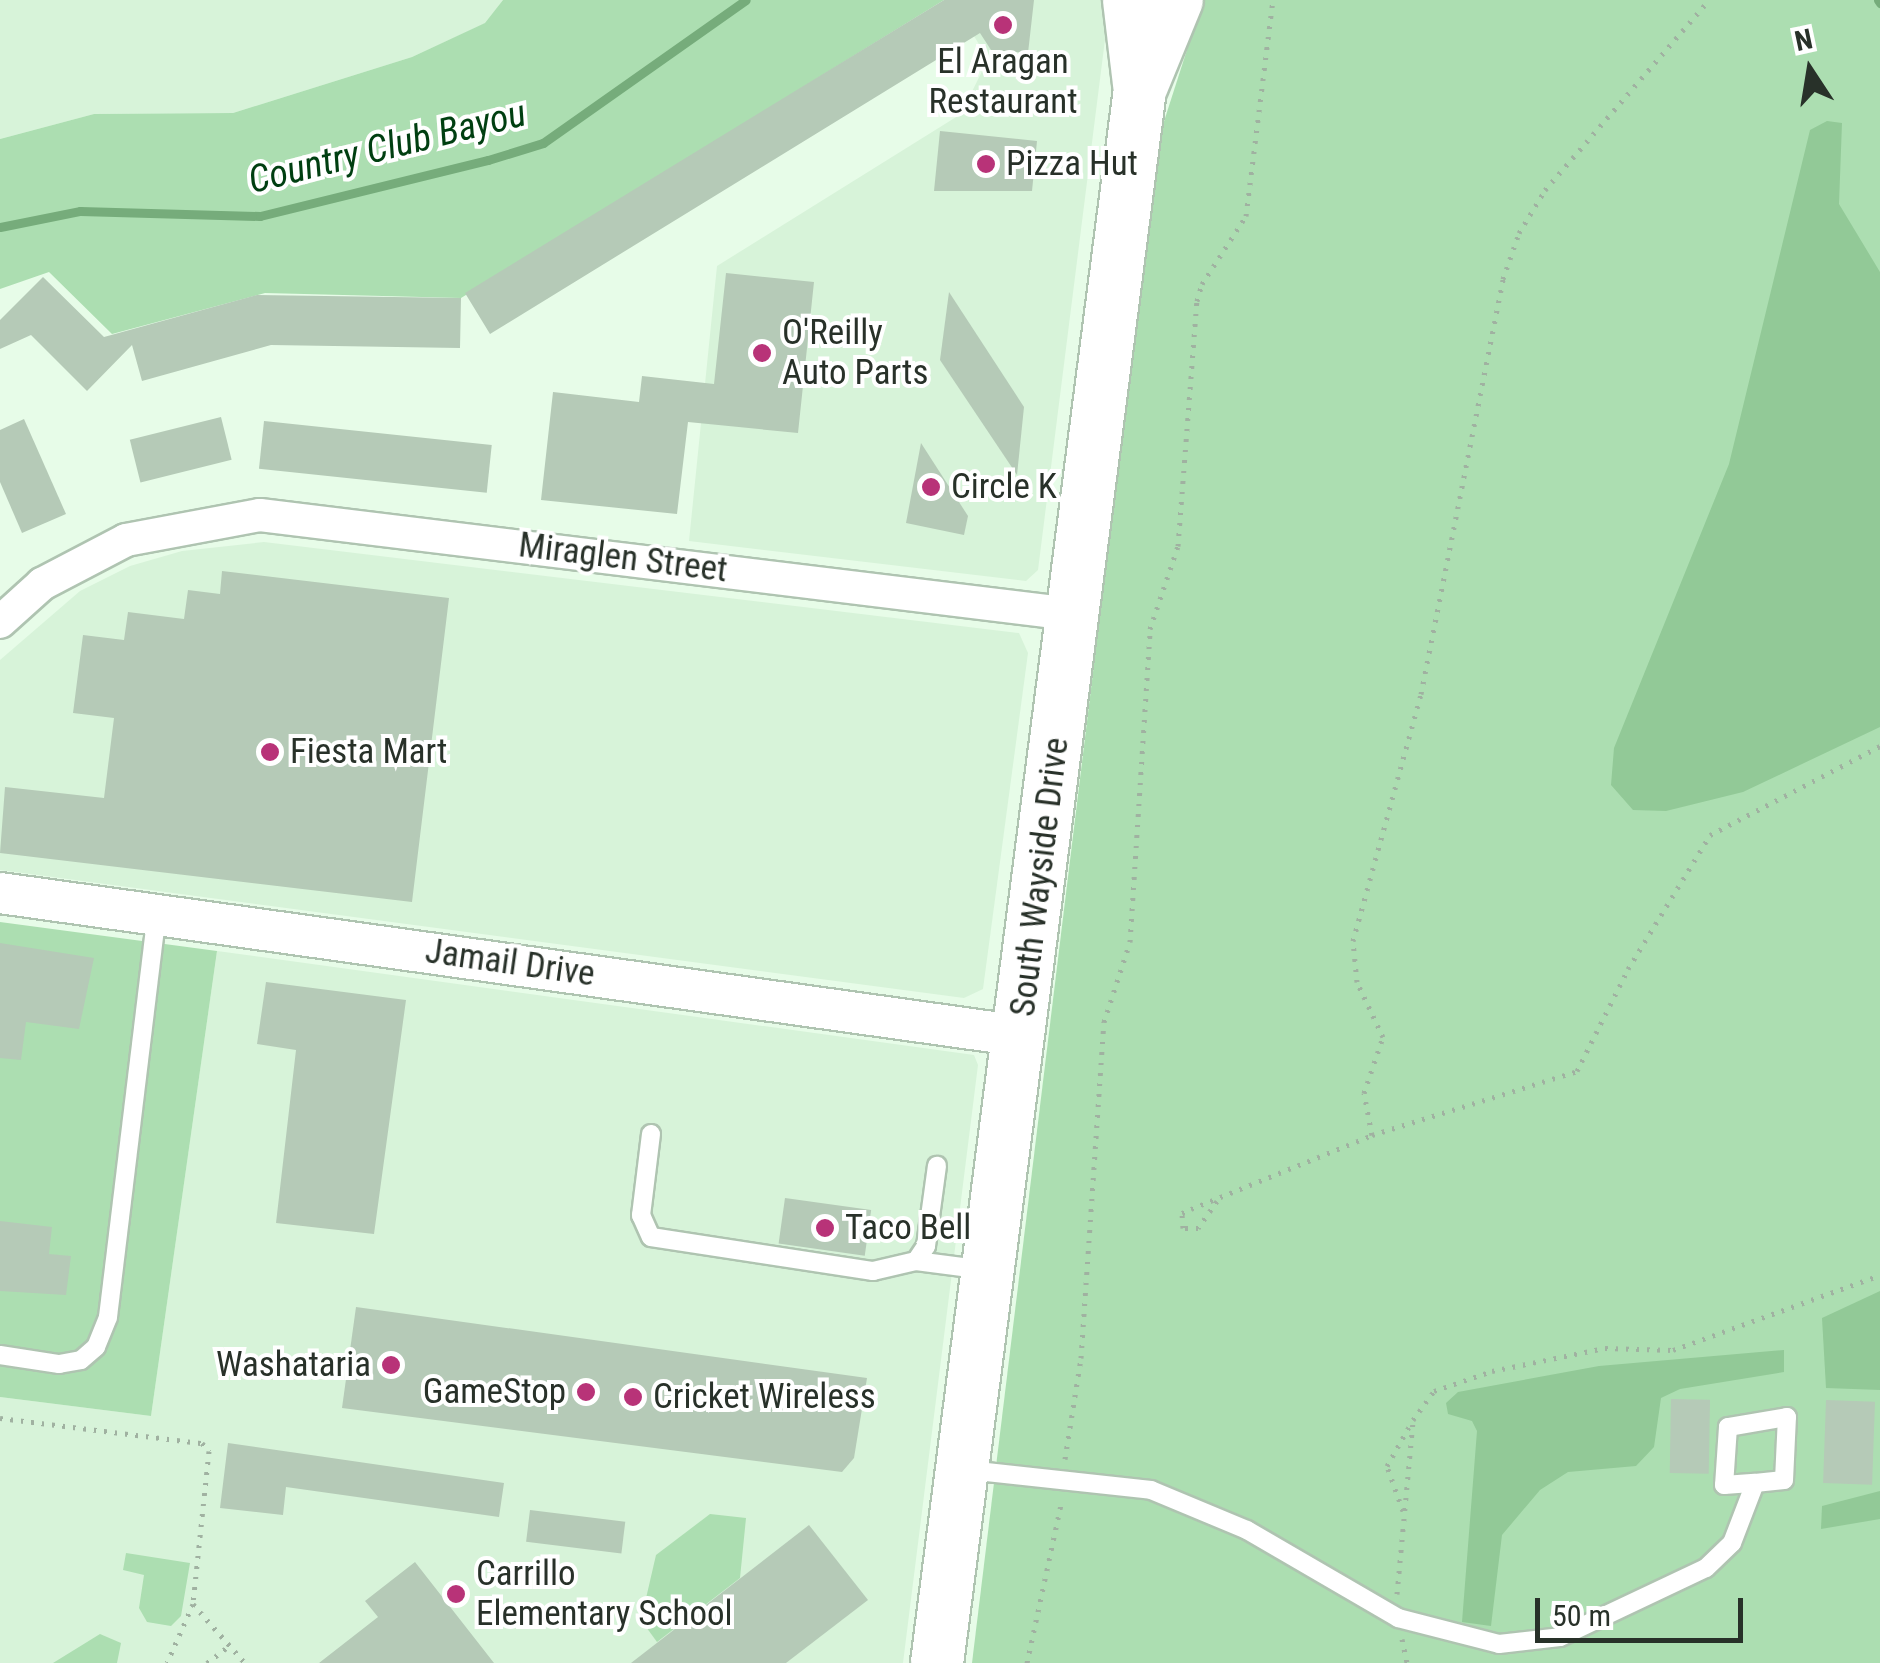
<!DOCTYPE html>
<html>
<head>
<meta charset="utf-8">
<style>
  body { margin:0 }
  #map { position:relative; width:1880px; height:1663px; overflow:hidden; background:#e7fce8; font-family:"Roboto Condensed",sans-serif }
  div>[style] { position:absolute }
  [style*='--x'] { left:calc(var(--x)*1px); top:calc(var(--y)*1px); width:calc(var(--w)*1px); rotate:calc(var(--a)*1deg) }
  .built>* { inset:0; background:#d7f3d9 }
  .green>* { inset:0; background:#acdeb1 }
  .forest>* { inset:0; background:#92c997 }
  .stream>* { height:9px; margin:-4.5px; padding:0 4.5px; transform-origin:4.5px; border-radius:4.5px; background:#76ac7b }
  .building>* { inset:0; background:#b5cab7; transform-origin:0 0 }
  .path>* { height:5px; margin-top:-2.5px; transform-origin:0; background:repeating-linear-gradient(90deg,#a0b1a1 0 2.5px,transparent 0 10.5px) }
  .roads { filter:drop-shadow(2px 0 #afc4b1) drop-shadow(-2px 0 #afc4b1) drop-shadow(0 2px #afc4b1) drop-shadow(0 -2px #afc4b1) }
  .service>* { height:18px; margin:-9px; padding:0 9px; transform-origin:9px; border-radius:9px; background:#fff }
  .minor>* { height:32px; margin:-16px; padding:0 16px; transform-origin:16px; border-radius:16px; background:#fff }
  .tertiary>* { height:40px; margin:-20px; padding:0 20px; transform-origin:20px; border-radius:20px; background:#fff }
  .primary>* { height:52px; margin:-26px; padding:0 26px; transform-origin:26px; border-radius:26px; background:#fff }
  .dots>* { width:28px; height:28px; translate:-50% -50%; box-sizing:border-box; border:5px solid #fff; border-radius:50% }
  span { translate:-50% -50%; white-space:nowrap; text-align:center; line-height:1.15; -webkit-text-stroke:8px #fff; paint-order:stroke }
  .poi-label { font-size:35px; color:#283129 }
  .left { translate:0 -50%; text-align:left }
  .right { translate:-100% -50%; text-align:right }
  .street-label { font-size:35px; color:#283129 }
  .water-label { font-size:38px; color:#003f11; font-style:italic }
  .north { position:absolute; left:1760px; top:20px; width:100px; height:100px; -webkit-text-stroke:8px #fff; paint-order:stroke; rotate:348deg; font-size:28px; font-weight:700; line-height:40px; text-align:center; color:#283129 }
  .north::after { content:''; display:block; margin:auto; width:35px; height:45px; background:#283129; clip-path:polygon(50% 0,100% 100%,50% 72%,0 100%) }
  .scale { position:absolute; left:1535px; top:1598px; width:208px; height:45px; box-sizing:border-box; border:5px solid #283129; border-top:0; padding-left:12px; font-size:30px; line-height:35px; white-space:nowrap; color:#283129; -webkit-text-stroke:8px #fff; paint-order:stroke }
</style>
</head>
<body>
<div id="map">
  <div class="built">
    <i style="clip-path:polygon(0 0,503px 0,486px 23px,412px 57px,233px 113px,94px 114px,0 139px)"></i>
    <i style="clip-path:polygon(952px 0,1110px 0,1038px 570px,1026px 581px,689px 541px,717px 266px,961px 114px,988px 59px)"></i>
    <i style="clip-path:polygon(264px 542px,1019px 633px,1028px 653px,983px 989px,964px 998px,0 870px,0 660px,80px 591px,130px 566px,182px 551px)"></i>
    <i style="clip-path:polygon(217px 951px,974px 1055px,978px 1065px,903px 1663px,0 1663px,0 1397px,151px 1416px)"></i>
  </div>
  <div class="green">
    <i style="clip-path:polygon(503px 0,944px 0,461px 298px,265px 293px,112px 334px,49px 272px,0 289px,0 139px,94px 114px,233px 113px,412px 57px,485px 23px)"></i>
    <i style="clip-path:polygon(1203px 0,1880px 0,1880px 1663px,972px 1663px,1158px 140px)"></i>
    <i style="clip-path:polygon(0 922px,217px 951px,151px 1416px,0 1397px)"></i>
    <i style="clip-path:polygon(710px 1514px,746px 1518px,740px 1578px,657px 1642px,641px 1620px,656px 1555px)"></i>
    <i style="clip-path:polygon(126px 1553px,190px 1563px,181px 1616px,171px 1626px,147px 1622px,139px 1608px,144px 1575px,123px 1570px)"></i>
    <i style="clip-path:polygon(100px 1634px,121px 1643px,117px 1663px,53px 1663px)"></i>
  </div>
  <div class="forest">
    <i style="clip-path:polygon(1827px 121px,1842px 123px,1839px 204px,1880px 272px,1880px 727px,1743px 792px,1666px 811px,1633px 810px,1611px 785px,1614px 748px,1729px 464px,1810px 130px)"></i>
    <i style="clip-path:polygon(1880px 1291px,1880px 1390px,1826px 1388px,1822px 1318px)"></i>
    <i style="clip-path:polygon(1784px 1350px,1784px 1372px,1680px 1389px,1661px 1398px,1654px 1447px,1636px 1466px,1568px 1472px,1540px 1490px,1502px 1535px,1491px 1626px,1462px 1622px,1477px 1431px,1472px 1421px,1448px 1414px,1446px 1403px,1458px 1392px,1599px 1366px)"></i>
    <i style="clip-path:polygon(1880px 1491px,1880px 1519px,1821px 1529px,1822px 1506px)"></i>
  </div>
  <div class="stream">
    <i style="--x:1878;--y:0;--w:4;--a:56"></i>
    <i style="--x:0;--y:227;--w:82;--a:-11.3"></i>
    <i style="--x:80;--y:211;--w:180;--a:1.6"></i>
    <i style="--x:260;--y:216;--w:235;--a:-13.8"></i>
    <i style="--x:488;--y:160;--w:58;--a:-17.2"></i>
    <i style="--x:543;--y:143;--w:248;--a:-35.2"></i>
  </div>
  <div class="building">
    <i style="clip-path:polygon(944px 0,1034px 0,1028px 53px,991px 50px,980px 33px,490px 334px,465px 293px)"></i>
    <i style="clip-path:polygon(940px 131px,1037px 141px,1032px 191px,934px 191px)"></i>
    <i style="clip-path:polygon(726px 273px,814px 282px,798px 433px,688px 422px,677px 514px,541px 500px,553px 392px,639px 402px,642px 376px,714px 384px)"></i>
    <i style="clip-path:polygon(43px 277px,104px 337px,257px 295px,461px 298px,460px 348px,271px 345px,142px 381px,132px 345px,87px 391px,31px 335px,0 349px,0 320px)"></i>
    <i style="clip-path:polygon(949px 292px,1024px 407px,1017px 475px,940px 360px)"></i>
    <i style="left:221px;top:417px;width:44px;height:94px;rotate:76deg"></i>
    <i style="clip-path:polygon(24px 419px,66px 514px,22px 533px,0 482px,0 430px)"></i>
    <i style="left:264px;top:421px;width:229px;height:48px;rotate:6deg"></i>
    <i style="clip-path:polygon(921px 443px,968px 516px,964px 535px,906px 523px)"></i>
    <i style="clip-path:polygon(222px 571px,449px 598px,412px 902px,0 853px,5px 787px,104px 798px,114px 718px,73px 713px,83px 635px,124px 640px,128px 612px,184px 619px,188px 590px,220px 594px)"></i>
    <i style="clip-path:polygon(0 943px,94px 958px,79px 1029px,26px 1022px,21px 1060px,0 1058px)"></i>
    <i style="clip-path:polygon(266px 982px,406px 1000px,374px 1234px,276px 1223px,296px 1050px,257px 1044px)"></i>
    <i style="left:785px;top:1198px;width:87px;height:46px;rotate:8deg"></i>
    <i style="clip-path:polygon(0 1221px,52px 1227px,49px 1254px,71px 1256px,66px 1295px,0 1291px)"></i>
    <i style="clip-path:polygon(356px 1307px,867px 1378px,854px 1458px,842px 1472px,342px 1408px)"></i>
    <i style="left:1671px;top:1399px;width:39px;height:74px;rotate:1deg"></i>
    <i style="left:1826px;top:1400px;width:49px;height:83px;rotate:2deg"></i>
    <i style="clip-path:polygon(228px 1443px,504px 1483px,499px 1517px,286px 1487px,283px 1515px,220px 1508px)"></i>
    <i style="left:530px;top:1510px;width:96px;height:32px;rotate:7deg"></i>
    <i style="clip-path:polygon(809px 1525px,868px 1600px,786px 1663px,631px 1663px)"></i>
    <i style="clip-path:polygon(415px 1562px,494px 1663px,319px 1663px,378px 1617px,365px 1601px)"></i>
  </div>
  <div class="path">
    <i style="--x:1372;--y:1135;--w:43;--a:-100.8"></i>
    <i style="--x:1364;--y:1093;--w:59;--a:-71.3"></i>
    <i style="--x:1383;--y:1037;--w:61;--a:-115.3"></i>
    <i style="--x:1357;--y:982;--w:41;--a:-95.6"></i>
    <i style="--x:1353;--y:941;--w:256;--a:-74.6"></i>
    <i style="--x:1421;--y:694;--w:423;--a:-78.8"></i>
    <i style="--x:1503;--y:279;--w:49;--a:-70.8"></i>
    <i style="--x:1519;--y:233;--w:50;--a:-58.8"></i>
    <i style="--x:1545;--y:190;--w:251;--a:-49.2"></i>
    <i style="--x:1217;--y:1201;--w:33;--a:125"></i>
    <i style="--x:1198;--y:1228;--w:15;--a:180"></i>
    <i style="--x:1183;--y:1228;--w:15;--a:-94"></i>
    <i style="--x:1182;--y:1213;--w:10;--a:-24"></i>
    <i style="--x:1191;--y:1209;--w:196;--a:-22.2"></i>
    <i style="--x:1372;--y:1135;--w:215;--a:-17.3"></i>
    <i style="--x:1577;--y:1071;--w:114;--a:-63.4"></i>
    <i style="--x:1628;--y:969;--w:157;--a:-58.5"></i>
    <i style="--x:1710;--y:835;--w:192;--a:-27.6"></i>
    <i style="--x:0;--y:1418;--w:204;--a:7.1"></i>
    <i style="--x:202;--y:1443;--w:11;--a:49"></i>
    <i style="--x:209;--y:1451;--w:154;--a:96"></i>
    <i style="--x:193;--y:1604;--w:64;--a:113.8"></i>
    <i style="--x:1065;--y:1459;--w:102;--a:-81"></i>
    <i style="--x:1081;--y:1358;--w:337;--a:-86.1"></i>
    <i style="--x:1104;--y:1022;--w:84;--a:-72"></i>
    <i style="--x:1130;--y:942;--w:314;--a:-86.3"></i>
    <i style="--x:1150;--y:629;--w:88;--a:-71.4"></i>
    <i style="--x:1178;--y:546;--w:246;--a:-85.6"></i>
    <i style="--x:1197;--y:301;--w:18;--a:-74"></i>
    <i style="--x:1202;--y:284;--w:81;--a:-57.1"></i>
    <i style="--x:1246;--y:216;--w:218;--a:-82.9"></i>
    <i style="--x:1403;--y:1511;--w:48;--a:-109.6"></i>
    <i style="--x:1387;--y:1466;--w:45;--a:-60.6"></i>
    <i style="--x:1397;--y:1594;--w:175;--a:-84.7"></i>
    <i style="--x:1413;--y:1420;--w:36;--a:-54"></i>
    <i style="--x:1434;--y:1391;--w:61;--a:-19"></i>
    <i style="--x:1492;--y:1371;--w:115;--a:-11.5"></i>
    <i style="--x:1605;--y:1348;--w:68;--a:1.7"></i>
    <i style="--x:1673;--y:1350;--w:220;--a:-19.9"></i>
    <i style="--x:193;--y:1604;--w:79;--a:48.6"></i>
    <i style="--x:1402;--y:1639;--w:25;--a:78"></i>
    <i style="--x:207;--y:1663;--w:31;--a:-38"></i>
    <i style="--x:1027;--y:1663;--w:167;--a:-77.9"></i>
  </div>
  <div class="roads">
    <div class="service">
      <i style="--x:651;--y:1134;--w:82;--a:97"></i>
      <i style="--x:641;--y:1215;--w:24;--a:66"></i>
      <i style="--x:651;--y:1237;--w:225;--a:8.7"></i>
      <i style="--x:873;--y:1271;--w:44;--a:-13.1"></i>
      <i style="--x:916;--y:1261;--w:18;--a:-56"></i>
      <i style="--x:926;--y:1246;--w:81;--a:-82.2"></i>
      <i style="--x:916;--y:1261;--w:70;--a:7.4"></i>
      <i style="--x:0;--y:1355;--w:60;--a:8.7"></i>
      <i style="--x:59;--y:1364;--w:22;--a:-10"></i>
      <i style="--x:81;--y:1360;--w:20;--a:-41"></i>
      <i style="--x:96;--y:1347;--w:32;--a:-68"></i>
      <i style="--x:108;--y:1317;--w:405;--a:-83.1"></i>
      <i style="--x:968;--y:1470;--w:184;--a:6.2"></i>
      <i style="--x:1151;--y:1490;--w:104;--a:22.6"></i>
      <i style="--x:1247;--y:1530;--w:175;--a:30.2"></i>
      <i style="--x:1398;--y:1618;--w:104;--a:14.4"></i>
      <i style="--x:1499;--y:1644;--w:61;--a:-6.5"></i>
      <i style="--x:1560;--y:1637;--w:161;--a:-25.3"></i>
      <i style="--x:1706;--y:1568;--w:36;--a:-44"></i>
      <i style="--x:1732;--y:1543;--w:64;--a:-69"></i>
      <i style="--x:1755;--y:1483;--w:29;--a:-6"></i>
      <i style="--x:1784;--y:1480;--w:63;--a:-87.3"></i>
      <i style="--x:1787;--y:1417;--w:60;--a:170.4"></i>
      <i style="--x:1728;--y:1427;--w:58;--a:93.9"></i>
      <i style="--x:1724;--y:1485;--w:31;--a:-4"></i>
    </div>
    <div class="minor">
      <i style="--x:0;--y:622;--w:57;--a:-42.1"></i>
      <i style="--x:42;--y:584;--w:95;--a:-27.6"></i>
      <i style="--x:126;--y:540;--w:136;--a:-10.6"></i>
      <i style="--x:260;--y:515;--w:817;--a:6.96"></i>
    </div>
    <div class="tertiary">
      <i style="--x:0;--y:893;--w:1031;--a:7.97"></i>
    </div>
    <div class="primary">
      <i style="--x:1129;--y:0;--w:85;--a:83.2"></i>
      <i style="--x:937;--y:1663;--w:1586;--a:-82.65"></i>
      <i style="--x:1140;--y:90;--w:97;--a:-67.7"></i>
    </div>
  </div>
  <div class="dots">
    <i style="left:1003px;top:25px;background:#b83378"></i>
    <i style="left:986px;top:164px;background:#b83378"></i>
    <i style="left:762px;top:353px;background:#b83378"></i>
    <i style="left:931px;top:487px;background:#b83378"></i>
    <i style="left:270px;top:752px;background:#b83378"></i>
    <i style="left:825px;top:1228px;background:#b83378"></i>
    <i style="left:391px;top:1365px;background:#b83378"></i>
    <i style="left:586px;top:1392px;background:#b83378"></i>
    <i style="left:633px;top:1397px;background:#b83378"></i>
    <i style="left:456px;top:1594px;background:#b83378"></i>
  </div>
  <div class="poi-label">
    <span style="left:1003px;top:82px">El Aragan<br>Restaurant</span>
    <span class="left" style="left:1006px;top:164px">Pizza Hut</span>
    <span class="left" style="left:782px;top:353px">O'Reilly<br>Auto Parts</span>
    <span class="left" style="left:951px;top:487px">Circle K</span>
    <span class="left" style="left:290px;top:752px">Fiesta Mart</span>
    <span class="left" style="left:845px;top:1228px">Taco Bell</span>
    <span class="right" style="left:371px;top:1365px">Washataria</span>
    <span class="right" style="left:566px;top:1392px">GameStop</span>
    <span class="left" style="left:653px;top:1397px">Cricket Wireless</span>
    <span class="left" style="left:476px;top:1594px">Carrillo<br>Elementary School</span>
  </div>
  <div class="street-label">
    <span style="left:623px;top:558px;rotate:7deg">Miraglen Street</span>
    <span style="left:1040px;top:877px;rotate:-83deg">South Wayside Drive</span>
    <span style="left:510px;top:963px;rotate:8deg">Jamail Drive</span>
  </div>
  <div class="water-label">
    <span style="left:387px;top:147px;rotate:-14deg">Country Club Bayou</span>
  </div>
  <div class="north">N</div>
  <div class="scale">50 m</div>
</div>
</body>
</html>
